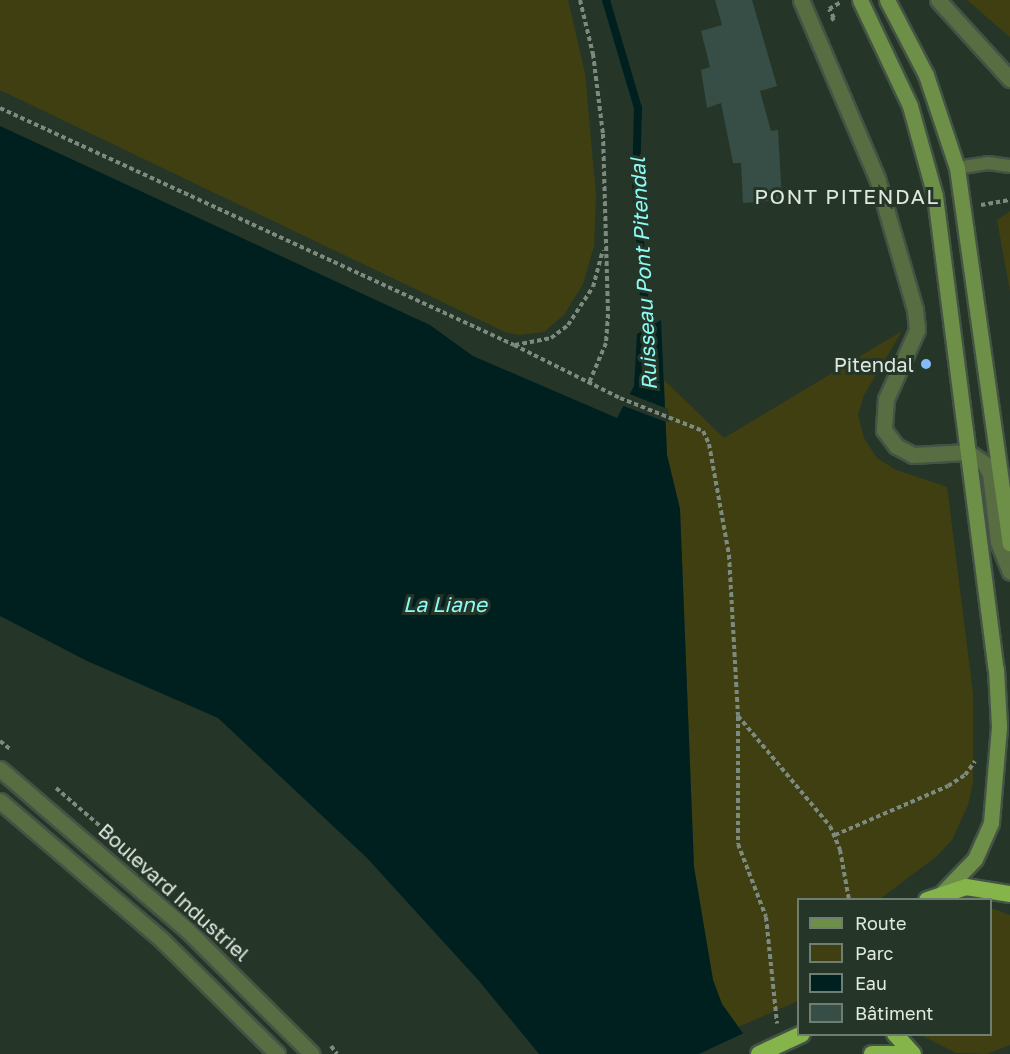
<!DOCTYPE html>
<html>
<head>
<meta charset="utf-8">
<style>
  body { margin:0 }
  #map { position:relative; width:1010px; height:1054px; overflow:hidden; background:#253628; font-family:"Golos Text",sans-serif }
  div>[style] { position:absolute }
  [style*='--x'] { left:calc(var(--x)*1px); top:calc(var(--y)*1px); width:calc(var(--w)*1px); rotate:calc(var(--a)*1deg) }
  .green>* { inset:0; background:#3f3f12 }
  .water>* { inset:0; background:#00201f }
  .pier>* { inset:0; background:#253628 }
  .stream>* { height:8px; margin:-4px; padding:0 4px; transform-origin:4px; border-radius:4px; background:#00201f }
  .building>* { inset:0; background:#364e46 }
  .path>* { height:4px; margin-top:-2px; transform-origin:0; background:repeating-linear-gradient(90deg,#7d8a7f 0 4.5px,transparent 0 7.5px) }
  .roads { filter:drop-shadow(2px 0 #435345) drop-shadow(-2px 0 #435345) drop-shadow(0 2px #435345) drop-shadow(0 -2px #435345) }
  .service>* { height:12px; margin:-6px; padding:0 6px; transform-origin:6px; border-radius:6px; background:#586d41 }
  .minor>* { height:15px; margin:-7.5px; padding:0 7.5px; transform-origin:7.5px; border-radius:7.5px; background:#586d41 }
  .tertiary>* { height:15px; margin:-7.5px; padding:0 7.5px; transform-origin:7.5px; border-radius:7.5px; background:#586d41 }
  .secondary>* { height:15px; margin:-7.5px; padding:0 7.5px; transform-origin:7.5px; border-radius:7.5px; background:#6d8f47 }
  .trunk>* { height:16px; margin:-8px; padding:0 8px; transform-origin:8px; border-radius:8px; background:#84b44a }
  .bridges { filter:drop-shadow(2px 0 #435345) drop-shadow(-2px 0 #435345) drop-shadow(0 2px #435345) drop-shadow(0 -2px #435345) }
  .trunk-bridge>* { height:16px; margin:-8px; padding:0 8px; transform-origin:8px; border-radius:8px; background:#84b44a }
  .dots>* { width:16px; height:16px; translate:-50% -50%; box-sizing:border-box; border:3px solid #253628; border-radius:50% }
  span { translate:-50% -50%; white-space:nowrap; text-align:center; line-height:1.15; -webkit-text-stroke:6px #253628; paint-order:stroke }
  .poi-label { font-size:20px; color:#dfe9e0 }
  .right { translate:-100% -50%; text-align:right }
  .street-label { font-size:20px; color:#dfe9e0 }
  .neighbourhood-label { font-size:21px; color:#dfe9e0; letter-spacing:1.5px }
  .water-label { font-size:21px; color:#8cfaf5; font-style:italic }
  .legend { position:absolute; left:797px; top:898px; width:195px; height:138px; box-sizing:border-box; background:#253628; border:2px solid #6f7e72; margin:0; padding:8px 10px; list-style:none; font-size:18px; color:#dfe9e0 }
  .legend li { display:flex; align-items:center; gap:12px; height:30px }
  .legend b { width:30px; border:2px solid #6f7e72 }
</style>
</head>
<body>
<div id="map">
  <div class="green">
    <i style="clip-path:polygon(0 0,568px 0,585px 73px,596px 195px,594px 246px,583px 284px,564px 315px,544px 332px,519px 335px,505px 332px,0 90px)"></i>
    <i style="clip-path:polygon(967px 0,1010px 0,1010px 37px)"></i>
    <i style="clip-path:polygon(1010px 211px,1010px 291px,997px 220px)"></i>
    <i style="clip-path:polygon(902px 331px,864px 395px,858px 415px,864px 438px,877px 458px,896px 470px,947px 487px,973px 693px,973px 783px,968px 805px,952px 840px,937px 856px,880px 899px,798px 900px,798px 1001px,738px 1027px,722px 1004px,713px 980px,694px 867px,680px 509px,667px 455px,664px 380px,724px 438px)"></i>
    <i style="clip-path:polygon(991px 908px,1010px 915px,1010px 1045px,987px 1054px,956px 1053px,921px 1035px,990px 1034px)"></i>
  </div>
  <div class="water">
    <i style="clip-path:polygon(0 126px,430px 325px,473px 356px,617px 418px,634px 386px,637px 334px,661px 320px,667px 455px,680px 509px,694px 867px,713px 980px,722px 1004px,758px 1054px,539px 1054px,479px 981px,367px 858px,218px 718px,87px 661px,0 616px)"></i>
  </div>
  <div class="pier">
    <i style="clip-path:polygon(627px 393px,668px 409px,669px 423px,621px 405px)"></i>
    <i style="clip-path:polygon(746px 1032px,761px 1054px,699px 1054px)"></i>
  </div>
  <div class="stream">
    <i style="--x:606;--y:0;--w:113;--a:73.5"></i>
    <i style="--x:638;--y:108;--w:74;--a:91.5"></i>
    <i style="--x:636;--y:182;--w:156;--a:86"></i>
  </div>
  <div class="building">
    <i style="clip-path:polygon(715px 0,752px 0,777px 86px,760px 91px,771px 131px,778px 130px,782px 200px,743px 203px,741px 163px,733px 163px,721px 103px,707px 108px,701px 70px,710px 67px,701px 31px,722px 25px)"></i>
  </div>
  <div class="path">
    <i style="--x:580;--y:0;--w:56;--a:76.5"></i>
    <i style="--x:593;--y:54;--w:81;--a:82.9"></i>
    <i style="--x:603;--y:134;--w:180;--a:88.4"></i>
    <i style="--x:608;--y:314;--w:29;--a:94"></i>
    <i style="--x:606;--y:343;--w:43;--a:113"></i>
    <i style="--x:831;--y:20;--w:4;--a:-34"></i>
    <i style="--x:834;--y:18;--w:10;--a:-119"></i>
    <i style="--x:829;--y:9;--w:14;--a:-30"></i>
    <i style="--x:0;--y:108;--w:566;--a:24.75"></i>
    <i style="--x:514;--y:345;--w:119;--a:26.6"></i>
    <i style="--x:620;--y:398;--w:89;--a:21.7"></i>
    <i style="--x:703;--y:431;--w:14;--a:65"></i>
    <i style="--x:709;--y:444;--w:113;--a:79.8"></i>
    <i style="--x:729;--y:555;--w:161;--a:86.8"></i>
    <i style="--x:738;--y:716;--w:143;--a:50.1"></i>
    <i style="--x:830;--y:826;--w:26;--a:67"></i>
    <i style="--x:840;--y:850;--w:51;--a:79.8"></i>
    <i style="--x:981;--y:205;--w:29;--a:-10"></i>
    <i style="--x:515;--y:345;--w:37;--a:-11"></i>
    <i style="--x:551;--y:338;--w:21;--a:-37"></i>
    <i style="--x:568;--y:325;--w:45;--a:-56.7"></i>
    <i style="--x:593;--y:287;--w:38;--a:-75"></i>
    <i style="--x:738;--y:716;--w:128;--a:90"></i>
    <i style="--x:738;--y:844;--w:78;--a:69"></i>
    <i style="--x:766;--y:917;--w:107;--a:84.1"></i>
    <i style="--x:0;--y:741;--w:14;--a:39"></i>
    <i style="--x:56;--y:788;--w:67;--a:40.8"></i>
    <i style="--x:835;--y:835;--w:123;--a:-23.4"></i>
    <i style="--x:948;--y:786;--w:20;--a:-33"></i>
    <i style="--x:965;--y:775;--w:17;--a:-54"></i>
    <i style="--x:331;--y:1046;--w:10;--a:53"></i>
  </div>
  <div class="roads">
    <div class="service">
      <i style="--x:957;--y:168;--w:31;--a:-9"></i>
      <i style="--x:988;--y:163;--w:22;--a:8"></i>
    </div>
    <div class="minor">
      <i style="--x:801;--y:0;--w:194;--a:66.9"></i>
      <i style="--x:877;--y:178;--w:137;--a:73.9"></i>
      <i style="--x:915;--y:310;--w:20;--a:84"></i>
      <i style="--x:917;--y:330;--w:76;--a:114.2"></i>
      <i style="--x:886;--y:399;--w:31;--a:94"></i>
      <i style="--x:884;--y:430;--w:20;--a:53"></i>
      <i style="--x:896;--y:446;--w:19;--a:28"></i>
      <i style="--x:913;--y:455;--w:55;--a:-3.1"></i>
      <i style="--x:968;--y:452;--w:19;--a:35"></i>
      <i style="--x:984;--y:463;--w:12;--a:59"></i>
      <i style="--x:990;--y:473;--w:69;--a:83.4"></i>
      <i style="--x:998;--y:542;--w:32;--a:68"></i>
      <i style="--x:938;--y:0;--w:107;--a:47.7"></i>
    </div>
    <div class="tertiary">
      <i style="--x:0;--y:769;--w:245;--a:40.7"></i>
      <i style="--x:186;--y:929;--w:177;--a:44.8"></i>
      <i style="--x:0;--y:801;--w:213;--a:40.6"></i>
      <i style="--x:162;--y:940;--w:162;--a:44.7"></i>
    </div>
    <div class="secondary">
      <i style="--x:860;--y:0;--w:117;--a:64.7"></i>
      <i style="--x:910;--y:106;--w:93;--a:74.5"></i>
      <i style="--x:935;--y:196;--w:477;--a:82.7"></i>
      <i style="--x:996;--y:669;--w:58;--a:87"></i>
      <i style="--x:999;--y:727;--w:96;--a:94.8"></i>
      <i style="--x:991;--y:823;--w:39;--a:114"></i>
      <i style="--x:975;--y:859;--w:46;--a:134.1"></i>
      <i style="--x:887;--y:0;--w:85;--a:62.5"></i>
      <i style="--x:926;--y:75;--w:98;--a:71.6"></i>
      <i style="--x:957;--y:168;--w:379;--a:82"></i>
    </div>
    <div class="trunk">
      <i style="--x:927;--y:900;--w:41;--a:-18.4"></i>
      <i style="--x:966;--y:887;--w:45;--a:9"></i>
      <i style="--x:895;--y:1034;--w:27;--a:48"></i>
      <i style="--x:872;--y:1054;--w:26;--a:0"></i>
    </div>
  </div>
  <div class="bridges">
    <div class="trunk-bridge">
      <i style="--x:759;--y:1054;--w:47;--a:-24.9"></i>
    </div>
  </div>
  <div class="dots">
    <i style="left:926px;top:364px;background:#86bbfb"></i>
  </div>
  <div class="poi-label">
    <span class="right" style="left:914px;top:364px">Pitendal</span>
  </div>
  <div class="street-label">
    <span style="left:174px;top:892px;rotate:42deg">Boulevard Industriel</span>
  </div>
  <div class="neighbourhood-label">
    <span style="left:847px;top:196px">PONT PITENDAL</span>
  </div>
  <div class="water-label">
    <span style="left:643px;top:274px;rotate:-93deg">Ruisseau Pont Pitendal</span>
    <span style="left:445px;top:604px">La Liane</span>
  </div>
  <ul class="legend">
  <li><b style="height:8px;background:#6d8f47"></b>Route</li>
  <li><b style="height:16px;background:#3f3f12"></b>Parc</li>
  <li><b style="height:16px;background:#00201f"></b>Eau</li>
  <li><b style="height:16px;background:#364e46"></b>Bâtiment</li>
  </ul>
</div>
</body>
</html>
